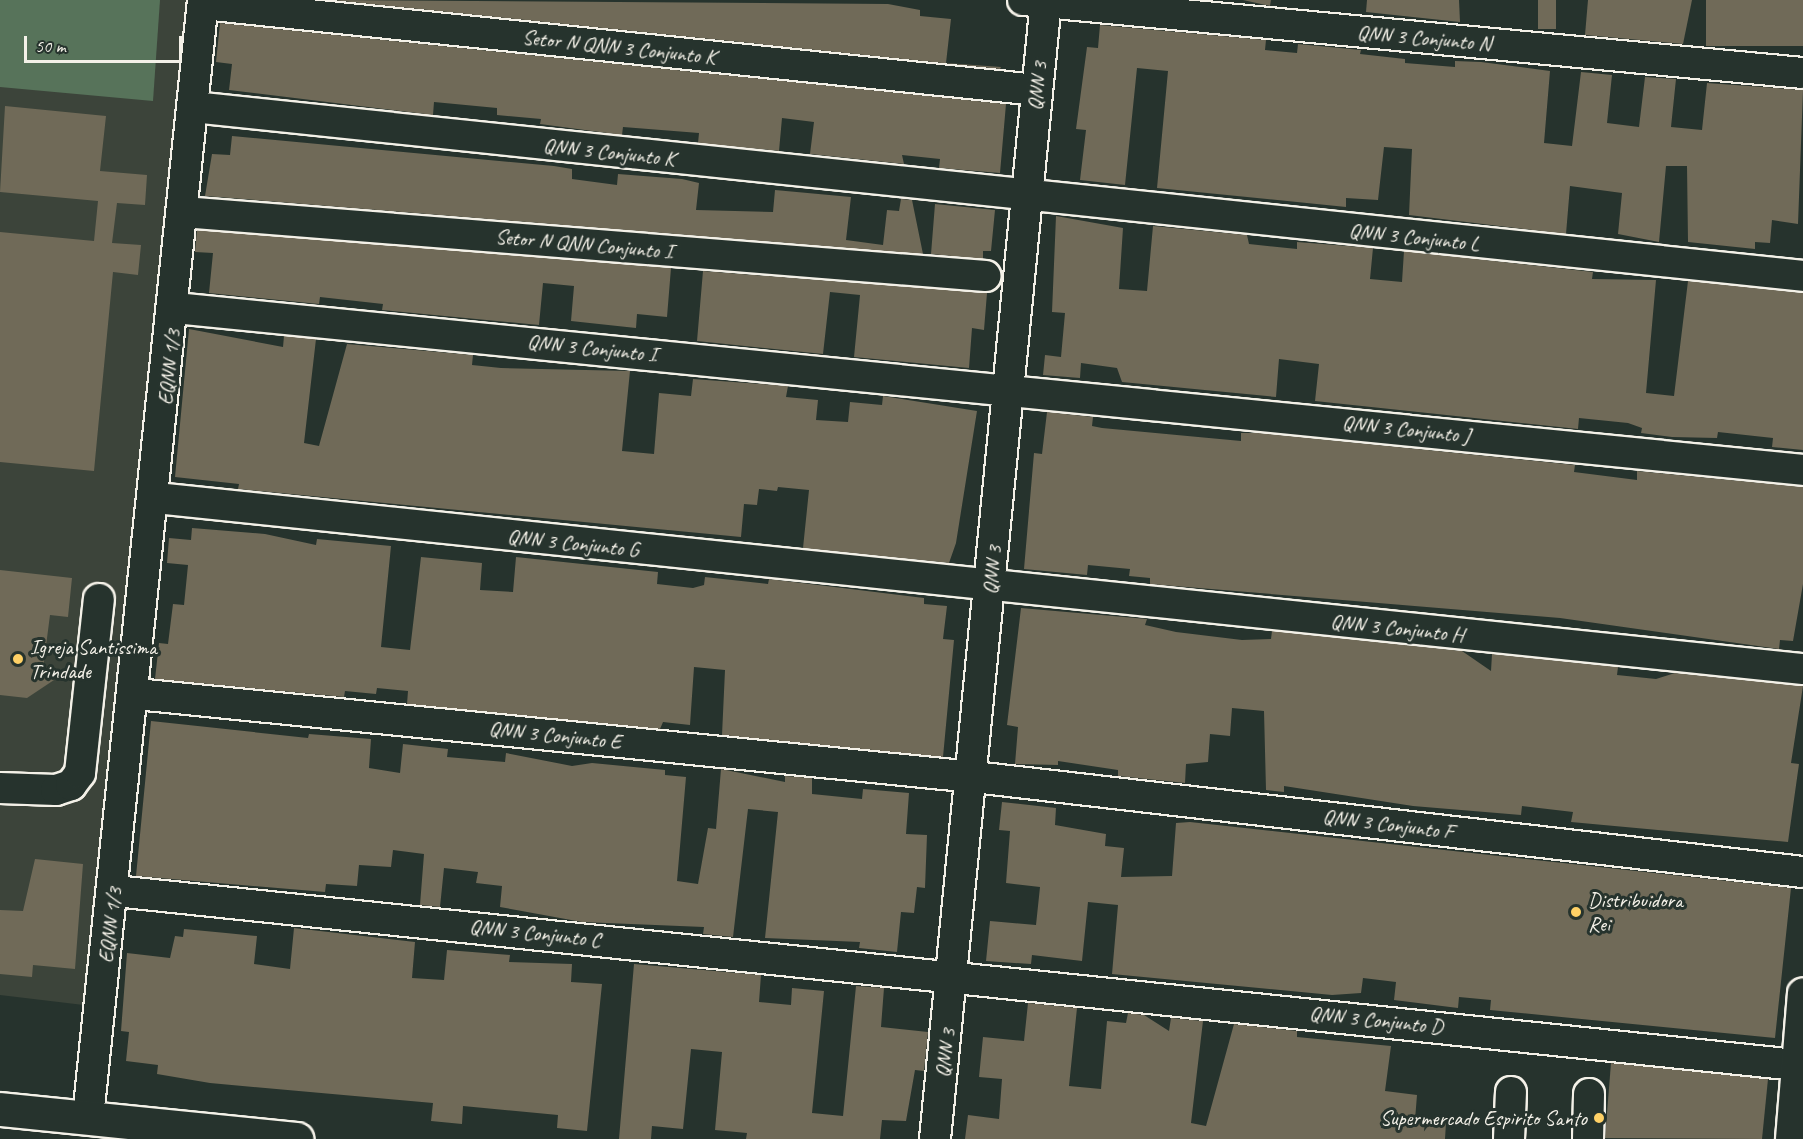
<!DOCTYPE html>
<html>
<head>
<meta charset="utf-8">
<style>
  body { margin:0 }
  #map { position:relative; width:1803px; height:1139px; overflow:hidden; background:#26332d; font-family:Caveat,sans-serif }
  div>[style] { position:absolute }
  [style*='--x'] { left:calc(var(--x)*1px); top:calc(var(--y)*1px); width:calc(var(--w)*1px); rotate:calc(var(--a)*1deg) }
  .built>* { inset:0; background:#3c443a }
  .green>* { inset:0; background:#57735a }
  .building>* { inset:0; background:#706a58; transform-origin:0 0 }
  .roads { filter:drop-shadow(2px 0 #f4f1e8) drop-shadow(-2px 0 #f4f1e8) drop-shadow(0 2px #f4f1e8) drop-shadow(0 -2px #f4f1e8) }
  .minor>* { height:30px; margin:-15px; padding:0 15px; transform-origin:15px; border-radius:15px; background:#26332d }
  .major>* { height:33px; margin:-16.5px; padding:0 16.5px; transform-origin:16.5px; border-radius:16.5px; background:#26332d }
  .dots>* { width:16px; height:16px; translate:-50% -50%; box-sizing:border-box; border:3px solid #26332d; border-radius:50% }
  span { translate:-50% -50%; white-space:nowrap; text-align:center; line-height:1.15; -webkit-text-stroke:6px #26332d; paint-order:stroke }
  .street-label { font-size:21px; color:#f4f1e8 }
  .poi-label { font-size:21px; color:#f4f1e8 }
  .left { translate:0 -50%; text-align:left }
  .right { translate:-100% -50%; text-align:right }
  .scale { position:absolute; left:24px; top:36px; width:158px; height:27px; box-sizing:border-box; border:3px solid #f4f1e8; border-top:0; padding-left:8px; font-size:18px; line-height:21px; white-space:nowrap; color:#f4f1e8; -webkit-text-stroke:4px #26332d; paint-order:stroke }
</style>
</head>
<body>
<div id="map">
  <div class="built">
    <i style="clip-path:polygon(0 0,186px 0,92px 1006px,0 995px)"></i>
  </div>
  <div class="green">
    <i style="clip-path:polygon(0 0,160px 0,153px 101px,0 87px)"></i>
  </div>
  <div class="building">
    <i style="clip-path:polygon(332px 0,888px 4px,920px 10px,920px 16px,951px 19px,946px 63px,1001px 67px,1000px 69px)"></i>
    <i style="clip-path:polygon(1243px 0,1271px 0,1270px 6px)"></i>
    <i style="clip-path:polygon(1367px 0,1459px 0,1460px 22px,1366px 12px)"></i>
    <i style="left:1538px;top:0;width:18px;height:29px"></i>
    <i style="clip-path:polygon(1588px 0,1692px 0,1683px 44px,1585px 35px)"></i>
    <i style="left:1706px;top:0;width:97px;height:46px"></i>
    <i style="clip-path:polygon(220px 23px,1006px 104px,1000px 173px,939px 168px,940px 159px,902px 155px,904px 164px,810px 154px,814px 122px,782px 118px,779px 151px,698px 143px,699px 133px,623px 127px,622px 135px,540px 124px,541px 119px,497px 115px,497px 108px,434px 102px,433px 115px,229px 90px,232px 64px,216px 62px)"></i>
    <i style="clip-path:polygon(1100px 25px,1266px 40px,1265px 50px,1297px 53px,1298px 44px,1361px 50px,1360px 54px,1405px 59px,1405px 63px,1455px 67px,1455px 61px,1481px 62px,1550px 71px,1544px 143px,1572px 146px,1581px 72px,1612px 75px,1607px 123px,1639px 127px,1645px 77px,1676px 79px,1671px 127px,1702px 130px,1707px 83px,1803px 90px,1798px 224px,1772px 220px,1770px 243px,1755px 242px,1755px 249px,1688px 242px,1687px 166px,1666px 166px,1659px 242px,1618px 234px,1622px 193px,1570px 186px,1566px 234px,1409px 215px,1412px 149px,1384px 147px,1378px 200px,1346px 198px,1346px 207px,1157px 188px,1168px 71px,1137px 68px,1125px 185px,1080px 180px,1086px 130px,1076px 129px,1087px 47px,1098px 48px)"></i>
    <i style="clip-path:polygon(5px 106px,106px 116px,100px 171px,147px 175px,145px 205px,117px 203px,112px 243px,141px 245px,138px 275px,113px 272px,94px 471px,0 462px,0 232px,94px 241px,98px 201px,0 192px)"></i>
    <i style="clip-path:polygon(232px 136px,554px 166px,572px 169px,572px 179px,617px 185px,618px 174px,682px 179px,699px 183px,696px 210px,773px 212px,775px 190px,851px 197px,846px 240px,883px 245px,887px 210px,899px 211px,901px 199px,912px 200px,923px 254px,205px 196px,212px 154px,230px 155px)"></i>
    <i style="clip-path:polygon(935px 204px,995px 210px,991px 251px,983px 251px,983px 259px,931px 254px)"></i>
    <i style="clip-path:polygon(1056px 216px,1123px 228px,1119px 289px,1147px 291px,1153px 226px,1247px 235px,1249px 244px,1297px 249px,1297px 242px,1373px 248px,1370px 279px,1402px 282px,1404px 251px,1593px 272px,1592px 279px,1656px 280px,1646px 393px,1674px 396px,1688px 281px,1803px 293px,1803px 450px,1772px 447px,1773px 438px,1718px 432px,1717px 438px,1672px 437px,1641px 433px,1642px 428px,1628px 423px,1579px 418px,1578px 429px,1315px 401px,1319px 364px,1279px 359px,1276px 397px,1122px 382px,1117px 368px,1081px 363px,1080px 378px,1043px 375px,1045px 355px,1061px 357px,1065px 313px,1052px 312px)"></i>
    <i style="clip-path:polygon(197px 230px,671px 268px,667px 317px,637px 314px,636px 328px,571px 321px,574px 286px,543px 283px,539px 325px,382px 310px,383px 304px,320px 297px,319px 304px,209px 293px,213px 253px,195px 252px)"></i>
    <i style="clip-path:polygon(703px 271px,987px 293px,984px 330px,972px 328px,969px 368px,854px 357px,860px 295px,830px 292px,823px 354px,697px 341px)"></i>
    <i style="clip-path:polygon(189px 329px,283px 347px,284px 336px,316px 339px,304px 443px,319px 446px,347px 344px,473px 355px,472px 365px,501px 368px,630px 371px,622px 451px,654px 454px,659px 393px,691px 396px,693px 379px,788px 386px,786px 397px,818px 400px,816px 420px,848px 422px,850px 402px,882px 405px,883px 396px,977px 411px,956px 543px,949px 563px,803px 548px,809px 490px,778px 487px,777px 491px,759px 489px,757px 505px,744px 504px,741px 537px,238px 489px,239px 484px,175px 477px)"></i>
    <i style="clip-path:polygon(1047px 412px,1093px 417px,1092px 426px,1102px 428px,1241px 441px,1241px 433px,1260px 433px,1575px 465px,1574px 472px,1637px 480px,1637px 471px,1803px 487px,1803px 584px,1793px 641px,1780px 640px,1779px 649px,1560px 618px,1150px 584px,1150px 578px,1129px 576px,1130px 569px,1088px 565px,1087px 575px,1024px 569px,1034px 453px,1042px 454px)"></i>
    <i style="clip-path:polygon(192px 528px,265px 534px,316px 545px,317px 539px,391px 546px,381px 647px,410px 650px,421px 557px,482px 563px,480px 590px,513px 592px,516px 557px,658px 572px,657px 584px,693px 588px,704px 585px,705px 577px,768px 584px,769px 579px,924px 598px,924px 604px,947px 606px,943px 639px,954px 640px,943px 757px,722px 735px,725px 670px,694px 667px,690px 725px,663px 722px,660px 729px,407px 704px,408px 691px,377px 688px,376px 694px,345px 691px,344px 697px,155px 679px,159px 643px,168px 644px,173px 604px,184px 605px,188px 565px,167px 563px,169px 538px,191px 540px)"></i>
    <i style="clip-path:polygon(0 570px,72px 578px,68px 617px,50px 615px,42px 677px,54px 680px,27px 698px,0 695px)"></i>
    <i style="clip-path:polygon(1021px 608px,1147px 619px,1145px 625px,1176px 632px,1242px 640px,1271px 639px,1272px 631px,1462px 651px,1491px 671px,1492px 654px,1618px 667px,1617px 675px,1656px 679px,1675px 673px,1803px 686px,1791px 763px,1799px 764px,1788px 842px,1571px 822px,1573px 812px,1522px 806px,1521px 815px,1413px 806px,1284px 786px,1284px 792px,1266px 790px,1264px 711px,1232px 708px,1230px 736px,1210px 734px,1208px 762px,1186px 764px,1185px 783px,1118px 776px,1118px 770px,1058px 761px,1058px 765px,1015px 764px,1018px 727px,1007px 725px)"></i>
    <i style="clip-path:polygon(151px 721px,308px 738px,309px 734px,371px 739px,369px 768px,400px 773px,403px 744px,448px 749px,447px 757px,505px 762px,506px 753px,572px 766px,592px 763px,665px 770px,665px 775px,686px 777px,677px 881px,698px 884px,708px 828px,716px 829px,721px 769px,785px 782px,785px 776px,812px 778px,812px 794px,862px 799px,863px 789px,909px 793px,906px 834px,927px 835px,925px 888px,917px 887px,914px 913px,901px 912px,897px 952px,859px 948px,860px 942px,765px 938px,778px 812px,748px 809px,733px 937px,703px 934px,704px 927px,582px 922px,500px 907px,502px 886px,476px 883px,478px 872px,444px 868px,440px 907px,420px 905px,424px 854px,393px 850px,391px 867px,359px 865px,357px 886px,326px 884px,325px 892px,136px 876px)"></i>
    <i style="clip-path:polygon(1002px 802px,1056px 808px,1055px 825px,1106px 834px,1105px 846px,1124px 848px,1121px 877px,1172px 876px,1176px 823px,1190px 822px,1791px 888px,1775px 1038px,1490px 1010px,1491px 1000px,1459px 997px,1458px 1008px,1394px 1000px,1396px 982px,1363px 978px,1361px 993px,1332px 995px,1112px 974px,1118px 905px,1088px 902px,1082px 961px,1032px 955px,1031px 964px,986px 961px,990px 921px,1036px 925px,1040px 887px,1006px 883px,1010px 831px,999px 830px)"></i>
    <i style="clip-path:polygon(35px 859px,83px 864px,75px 969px,33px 965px,32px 977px,0 974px,0 910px,23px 911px)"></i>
    <i style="clip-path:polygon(294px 928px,415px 942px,412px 978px,444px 980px,447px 950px,510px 955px,509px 962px,572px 964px,571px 982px,602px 984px,587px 1131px,557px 1128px,558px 1115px,463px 1106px,462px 1124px,431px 1121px,433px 1103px,210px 1083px,157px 1074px,158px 1065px,126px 1061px,129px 1032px,121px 1031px,127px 953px,170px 958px,175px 936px,183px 937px,184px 929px,226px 933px,257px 936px,254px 964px,290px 969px)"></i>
    <i style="clip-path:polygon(634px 964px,761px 975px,759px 1002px,791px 1005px,792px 988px,824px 991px,812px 1113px,843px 1116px,856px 986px,884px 988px,881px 1027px,928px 1032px,924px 1071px,915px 1070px,906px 1121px,882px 1120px,880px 1139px,746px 1139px,747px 1133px,715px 1130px,722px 1052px,691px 1049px,683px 1129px,652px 1126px,651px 1139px,619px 1139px)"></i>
    <i style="clip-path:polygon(1028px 1003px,1077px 1008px,1069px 1086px,1101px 1089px,1107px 1021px,1126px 1023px,1128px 1013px,1144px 1015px,1169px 1031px,1171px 1018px,1203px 1021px,1191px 1123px,1206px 1126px,1234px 1024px,1297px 1031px,1297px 1037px,1391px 1046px,1385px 1091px,1417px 1095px,1415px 1120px,1446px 1123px,1445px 1139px,965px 1139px,968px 1115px,999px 1119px,1002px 1079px,979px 1077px,983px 1037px,1024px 1041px)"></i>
    <i style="clip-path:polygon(1611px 1063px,1768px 1079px,1762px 1139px,1605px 1138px)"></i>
  </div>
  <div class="roads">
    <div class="minor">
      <i style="--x:1023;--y:0;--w:783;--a:5.35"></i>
      <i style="--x:203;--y:4;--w:837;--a:5.89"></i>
      <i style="--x:193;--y:107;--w:1619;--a:5.99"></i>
      <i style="--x:183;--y:212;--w:805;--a:4.56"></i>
      <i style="--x:175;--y:308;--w:1636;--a:5.68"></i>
      <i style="--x:156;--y:498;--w:1656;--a:5.93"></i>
      <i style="--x:136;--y:694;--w:842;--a:5.66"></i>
      <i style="--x:974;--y:777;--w:834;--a:6.54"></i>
      <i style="--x:0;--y:788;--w:56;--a:2"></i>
      <i style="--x:56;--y:790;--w:16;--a:-18"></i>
      <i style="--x:71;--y:785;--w:15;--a:-53"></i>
      <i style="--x:80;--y:773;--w:175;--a:-83.8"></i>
      <i style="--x:115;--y:891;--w:1691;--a:5.91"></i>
      <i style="--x:88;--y:1117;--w:1123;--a:-84.12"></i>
      <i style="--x:935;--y:1139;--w:1144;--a:-84.43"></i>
      <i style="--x:1509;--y:1139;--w:47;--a:-87.6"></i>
      <i style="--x:1588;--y:1139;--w:45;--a:-88.7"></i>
      <i style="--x:1791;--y:1139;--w:146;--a:-85.3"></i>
    </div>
    <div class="major">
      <i style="--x:0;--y:1109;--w:298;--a:5.8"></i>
    </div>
  </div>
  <div class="dots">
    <i style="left:18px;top:659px;background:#ffd166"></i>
    <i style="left:1576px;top:912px;background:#ffd166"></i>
    <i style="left:1599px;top:1118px;background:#ffd166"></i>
  </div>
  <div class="street-label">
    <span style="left:1424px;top:38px;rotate:5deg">QNN 3 Conjunto N</span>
    <span style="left:619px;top:47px;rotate:6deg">Setor N QNN 3 Conjunto K</span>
    <span style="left:1037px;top:86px;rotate:-84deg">QNN 3</span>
    <span style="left:609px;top:152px;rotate:6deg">QNN 3 Conjunto K</span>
    <span style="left:1414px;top:237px;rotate:6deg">QNN 3 Conjunto L</span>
    <span style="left:584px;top:244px;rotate:5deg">Setor N QNN Conjunto I</span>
    <span style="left:592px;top:348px;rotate:6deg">QNN 3 Conjunto I</span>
    <span style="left:169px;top:367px;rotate:-84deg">EQNN 1/3</span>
    <span style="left:1406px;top:429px;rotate:6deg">QNN 3 Conjunto J</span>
    <span style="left:573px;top:543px;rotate:6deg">QNN 3 Conjunto G</span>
    <span style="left:992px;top:570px;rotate:-85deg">QNN 3</span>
    <span style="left:1397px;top:628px;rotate:6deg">QNN 3 Conjunto H</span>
    <span style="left:555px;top:735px;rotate:6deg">QNN 3 Conjunto E</span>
    <span style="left:1388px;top:824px;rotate:7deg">QNN 3 Conjunto F</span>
    <span style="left:110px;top:925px;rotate:-83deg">EQNN 1/3</span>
    <span style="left:535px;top:933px;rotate:6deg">QNN 3 Conjunto C</span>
    <span style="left:1376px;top:1020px;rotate:6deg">QNN 3 Conjunto D</span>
    <span style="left:945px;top:1053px;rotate:-83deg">QNN 3</span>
  </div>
  <div class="poi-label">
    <span class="left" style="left:30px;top:659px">Igreja Santissima<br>Trindade</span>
    <span class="left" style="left:1588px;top:912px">Distribuidora<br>Rei</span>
    <span class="right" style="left:1587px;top:1118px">Supermercado Espirito Santo</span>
  </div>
  <div class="scale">50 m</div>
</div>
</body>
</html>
